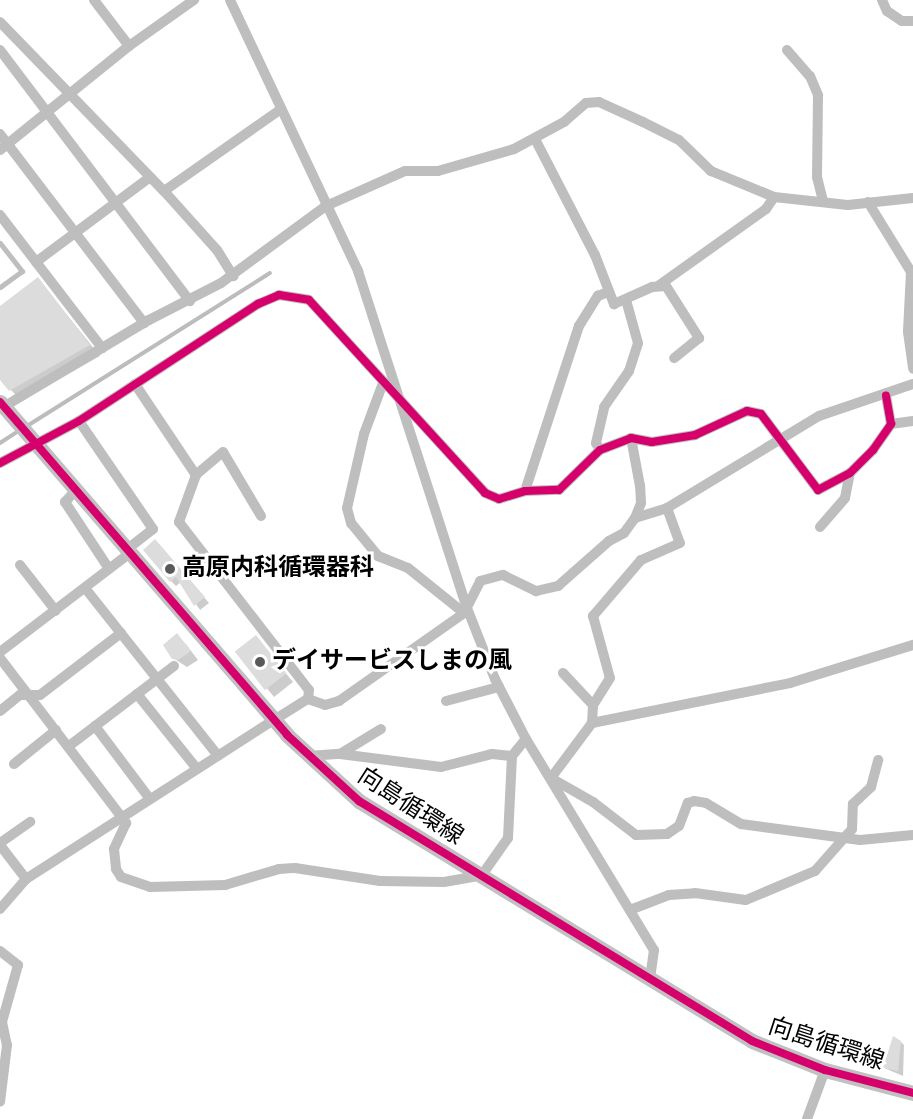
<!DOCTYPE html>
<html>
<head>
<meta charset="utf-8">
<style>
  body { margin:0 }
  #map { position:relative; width:913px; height:1119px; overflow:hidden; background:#fff; font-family:"Alegreya Sans","Noto Sans JP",sans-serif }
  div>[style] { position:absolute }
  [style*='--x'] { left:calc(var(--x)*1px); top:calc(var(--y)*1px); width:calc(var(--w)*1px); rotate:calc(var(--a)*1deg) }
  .shadow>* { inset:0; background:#0003 }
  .stream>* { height:4px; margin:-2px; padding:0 2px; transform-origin:2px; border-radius:2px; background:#bcbcbc }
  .building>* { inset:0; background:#dcdcdc; transform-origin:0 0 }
  .service>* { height:5px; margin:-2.5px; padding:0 2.5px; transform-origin:2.5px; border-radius:2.5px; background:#bebebe }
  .minor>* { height:10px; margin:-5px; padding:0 5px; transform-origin:5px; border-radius:5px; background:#bebebe }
  .secondary>* { height:15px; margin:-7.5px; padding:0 7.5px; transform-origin:7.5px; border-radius:7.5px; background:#c1c1c1 }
  .cycleway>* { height:8px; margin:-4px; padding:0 4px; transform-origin:4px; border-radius:4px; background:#d6006c }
  .dots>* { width:16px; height:16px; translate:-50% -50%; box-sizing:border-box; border:3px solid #fff; border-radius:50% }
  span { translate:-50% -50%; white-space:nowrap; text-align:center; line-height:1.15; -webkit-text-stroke:6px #fff; paint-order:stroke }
  .poi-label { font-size:24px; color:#000; font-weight:700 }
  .left { translate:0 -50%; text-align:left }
  .street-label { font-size:24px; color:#000 }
</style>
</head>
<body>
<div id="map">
  <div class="shadow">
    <i style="clip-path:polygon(38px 279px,100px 356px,21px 401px,0 378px,0 308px)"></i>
    <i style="clip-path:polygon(160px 546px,209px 603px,200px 610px,181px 582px,176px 586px,171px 581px)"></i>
    <i style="clip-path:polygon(185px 643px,198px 660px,187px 667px,173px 658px)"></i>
    <i style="clip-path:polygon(263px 645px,293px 682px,274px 697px,237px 651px)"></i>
    <i style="clip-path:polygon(899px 1040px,904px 1045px,903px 1076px,884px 1068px)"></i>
  </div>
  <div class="stream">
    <i style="--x:27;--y:426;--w:287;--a:-32.2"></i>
    <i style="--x:0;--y:443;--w:24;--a:-33"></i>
  </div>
  <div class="building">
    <i style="clip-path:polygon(38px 277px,90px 345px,9px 391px,0 380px,0 306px)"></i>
    <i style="clip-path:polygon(155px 539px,205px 597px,194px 606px,176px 577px,170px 582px,143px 550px)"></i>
    <i style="clip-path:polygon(177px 633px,191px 651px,178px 660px,172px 659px,163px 645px)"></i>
    <i style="left:256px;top:635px;width:49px;height:27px;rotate:52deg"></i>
    <i style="clip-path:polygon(893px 1036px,901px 1041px,898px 1071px,883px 1068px)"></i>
  </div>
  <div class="service">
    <i style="--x:0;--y:243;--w:36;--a:52"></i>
    <i style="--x:22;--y:271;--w:27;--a:144"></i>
  </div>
  <div class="minor">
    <i style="--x:94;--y:0;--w:58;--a:52.7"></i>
    <i style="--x:230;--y:0;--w:300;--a:64.7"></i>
    <i style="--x:358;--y:271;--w:354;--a:72.1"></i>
    <i style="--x:467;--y:608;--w:76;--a:68.5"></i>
    <i style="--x:495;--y:679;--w:68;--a:62.7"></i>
    <i style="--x:526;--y:739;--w:247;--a:58.8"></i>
    <i style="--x:654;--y:950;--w:29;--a:98"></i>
    <i style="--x:882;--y:0;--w:12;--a:66"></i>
    <i style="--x:887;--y:11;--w:18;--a:34"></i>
    <i style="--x:902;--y:21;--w:11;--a:0"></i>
    <i style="--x:0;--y:22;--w:235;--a:45.9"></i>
    <i style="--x:164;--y:191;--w:79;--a:48.1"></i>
    <i style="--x:217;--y:250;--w:31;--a:58"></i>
    <i style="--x:0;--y:50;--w:315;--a:52.9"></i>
    <i style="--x:787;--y:50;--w:35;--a:49"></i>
    <i style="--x:810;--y:76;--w:21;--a:67"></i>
    <i style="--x:818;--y:95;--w:82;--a:90.7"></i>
    <i style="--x:817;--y:177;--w:25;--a:76"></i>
    <i style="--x:0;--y:134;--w:238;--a:52.7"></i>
    <i style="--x:535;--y:139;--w:131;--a:62.7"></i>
    <i style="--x:595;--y:255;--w:53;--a:68.8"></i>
    <i style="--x:614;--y:304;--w:42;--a:-24.1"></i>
    <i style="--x:652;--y:287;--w:14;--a:-4"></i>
    <i style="--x:666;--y:286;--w:62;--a:57.6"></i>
    <i style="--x:699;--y:338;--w:32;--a:141"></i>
    <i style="--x:0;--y:150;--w:166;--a:-38.9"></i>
    <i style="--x:129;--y:46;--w:80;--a:-35.3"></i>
    <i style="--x:164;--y:191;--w:143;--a:-35"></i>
    <i style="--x:868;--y:202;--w:82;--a:58.4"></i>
    <i style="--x:911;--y:272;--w:60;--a:92.9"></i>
    <i style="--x:908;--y:332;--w:37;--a:82"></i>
    <i style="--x:0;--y:215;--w:168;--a:52.5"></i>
    <i style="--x:36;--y:262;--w:142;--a:-36.7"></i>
    <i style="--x:658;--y:286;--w:133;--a:-35.5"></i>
    <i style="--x:766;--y:209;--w:14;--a:-56"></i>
    <i style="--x:383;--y:383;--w:54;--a:110.4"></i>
    <i style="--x:364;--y:434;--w:76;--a:102.9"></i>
    <i style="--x:347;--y:508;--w:16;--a:75"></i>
    <i style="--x:351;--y:523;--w:43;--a:50.7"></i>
    <i style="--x:378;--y:556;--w:32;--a:22"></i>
    <i style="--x:408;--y:568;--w:72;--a:38.8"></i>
    <i style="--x:135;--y:384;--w:110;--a:56.2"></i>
    <i style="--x:0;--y:409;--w:174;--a:-30.9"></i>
    <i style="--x:149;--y:320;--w:81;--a:-27.2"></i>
    <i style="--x:221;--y:283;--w:130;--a:-36.3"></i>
    <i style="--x:326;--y:206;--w:86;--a:-23.9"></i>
    <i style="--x:405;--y:171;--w:33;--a:0"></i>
    <i style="--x:438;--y:171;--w:79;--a:-16.1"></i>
    <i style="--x:514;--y:149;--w:57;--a:-28.4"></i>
    <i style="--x:564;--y:122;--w:29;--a:-41"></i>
    <i style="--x:586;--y:103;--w:13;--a:-4"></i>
    <i style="--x:599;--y:102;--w:48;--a:24.4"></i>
    <i style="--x:643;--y:122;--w:40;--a:26.6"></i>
    <i style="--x:679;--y:140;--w:45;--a:44.1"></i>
    <i style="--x:711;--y:171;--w:68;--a:22.4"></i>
    <i style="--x:774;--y:197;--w:74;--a:6.2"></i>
    <i style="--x:848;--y:205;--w:65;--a:-6.1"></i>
    <i style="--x:79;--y:421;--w:131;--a:55.6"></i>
    <i style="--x:153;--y:529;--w:33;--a:142"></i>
    <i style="--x:891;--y:424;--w:22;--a:-8"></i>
    <i style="--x:600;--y:450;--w:8;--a:-120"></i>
    <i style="--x:596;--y:443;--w:37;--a:-77"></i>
    <i style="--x:604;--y:407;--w:44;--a:-55.2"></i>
    <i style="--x:629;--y:371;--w:29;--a:-72"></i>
    <i style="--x:638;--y:343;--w:45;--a:-105.6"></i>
    <i style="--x:0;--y:463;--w:89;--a:-28"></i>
    <i style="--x:79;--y:421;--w:214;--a:-33.2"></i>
    <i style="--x:258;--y:304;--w:23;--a:-23"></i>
    <i style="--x:279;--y:295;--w:30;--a:9"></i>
    <i style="--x:309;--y:300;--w:261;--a:47.6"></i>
    <i style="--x:485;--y:493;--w:15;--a:23"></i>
    <i style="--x:499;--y:499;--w:27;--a:-17"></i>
    <i style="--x:525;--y:491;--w:34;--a:-2"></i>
    <i style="--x:559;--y:490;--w:57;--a:-44.3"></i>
    <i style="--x:600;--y:450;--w:33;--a:-21"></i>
    <i style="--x:631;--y:438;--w:21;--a:11"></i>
    <i style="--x:652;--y:442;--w:44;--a:-9.2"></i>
    <i style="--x:695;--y:435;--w:57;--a:-24.8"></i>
    <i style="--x:747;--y:411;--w:14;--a:12"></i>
    <i style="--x:761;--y:414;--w:95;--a:53.1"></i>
    <i style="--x:818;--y:490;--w:36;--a:-28"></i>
    <i style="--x:850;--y:473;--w:33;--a:-45"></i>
    <i style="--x:873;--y:450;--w:32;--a:-55"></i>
    <i style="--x:891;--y:424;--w:29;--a:-100"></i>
    <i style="--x:75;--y:491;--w:15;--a:132"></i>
    <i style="--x:65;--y:502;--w:80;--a:56.7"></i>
    <i style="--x:525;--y:491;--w:174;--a:-71.9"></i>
    <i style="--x:579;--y:326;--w:36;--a:-58"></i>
    <i style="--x:598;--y:296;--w:11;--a:-22"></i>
    <i style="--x:667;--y:508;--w:37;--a:70"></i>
    <i style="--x:680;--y:543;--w:43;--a:156.4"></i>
    <i style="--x:641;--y:560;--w:74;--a:130.6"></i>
    <i style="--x:593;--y:616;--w:64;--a:74.7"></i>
    <i style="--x:610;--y:678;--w:32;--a:122"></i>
    <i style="--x:593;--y:705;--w:18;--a:93"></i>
    <i style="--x:592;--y:723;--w:69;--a:126.7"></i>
    <i style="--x:551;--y:778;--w:48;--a:29.7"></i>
    <i style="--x:593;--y:802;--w:54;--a:37.5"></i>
    <i style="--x:636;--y:835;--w:31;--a:-2"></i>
    <i style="--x:667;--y:834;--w:14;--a:-34"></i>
    <i style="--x:679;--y:826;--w:25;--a:-69"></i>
    <i style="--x:688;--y:803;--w:6;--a:-18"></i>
    <i style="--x:694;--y:801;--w:12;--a:9"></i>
    <i style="--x:706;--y:803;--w:41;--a:31"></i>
    <i style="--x:741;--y:824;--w:120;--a:7.7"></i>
    <i style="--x:860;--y:840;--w:53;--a:-5.4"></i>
    <i style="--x:261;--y:516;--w:74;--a:-120.7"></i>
    <i style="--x:223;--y:452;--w:35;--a:140"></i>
    <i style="--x:196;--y:475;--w:50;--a:109.9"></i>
    <i style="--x:179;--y:522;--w:212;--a:52.3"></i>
    <i style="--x:309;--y:690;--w:9;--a:96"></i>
    <i style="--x:635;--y:518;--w:34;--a:-17"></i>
    <i style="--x:667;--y:508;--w:178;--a:-31.2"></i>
    <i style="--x:819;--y:416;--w:99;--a:-18.8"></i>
    <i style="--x:820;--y:527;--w:38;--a:-49"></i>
    <i style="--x:845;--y:498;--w:25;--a:-79"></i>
    <i style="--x:20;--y:565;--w:58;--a:52"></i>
    <i style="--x:85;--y:588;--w:214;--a:51.6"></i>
    <i style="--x:0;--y:652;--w:163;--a:-37.3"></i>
    <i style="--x:0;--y:658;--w:208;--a:52.6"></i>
    <i style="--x:126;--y:823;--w:29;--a:115"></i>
    <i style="--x:114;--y:849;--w:20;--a:84"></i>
    <i style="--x:116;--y:869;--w:9;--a:58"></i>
    <i style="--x:121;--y:877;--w:31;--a:19"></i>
    <i style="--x:150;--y:887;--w:75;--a:-1.5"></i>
    <i style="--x:225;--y:885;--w:56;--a:-16.5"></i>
    <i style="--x:279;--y:869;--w:16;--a:-4"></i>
    <i style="--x:295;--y:868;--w:86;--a:8.7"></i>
    <i style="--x:380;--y:881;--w:64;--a:0.9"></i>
    <i style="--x:444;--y:882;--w:39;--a:-10"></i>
    <i style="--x:482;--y:875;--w:45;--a:-54.9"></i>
    <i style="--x:508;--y:838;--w:82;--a:-87.2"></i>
    <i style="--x:512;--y:756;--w:22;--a:-51"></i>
    <i style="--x:563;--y:673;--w:44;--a:46.8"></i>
    <i style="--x:137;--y:694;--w:96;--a:51.3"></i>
    <i style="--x:446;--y:701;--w:55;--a:-14.8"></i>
    <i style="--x:0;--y:711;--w:26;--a:-39"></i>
    <i style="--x:20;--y:695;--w:20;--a:0"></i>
    <i style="--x:40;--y:695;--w:102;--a:-37.4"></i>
    <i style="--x:592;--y:723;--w:202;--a:-11.4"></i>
    <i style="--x:790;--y:683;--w:129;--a:-17.2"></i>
    <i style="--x:95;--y:726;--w:91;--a:53"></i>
    <i style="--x:69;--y:746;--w:132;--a:-37.3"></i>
    <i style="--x:340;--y:754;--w:48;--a:-31.4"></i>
    <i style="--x:308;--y:756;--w:32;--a:-4"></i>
    <i style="--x:340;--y:754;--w:102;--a:7.3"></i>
    <i style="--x:441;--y:767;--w:53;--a:-14.3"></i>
    <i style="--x:492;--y:754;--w:20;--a:6"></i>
    <i style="--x:14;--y:764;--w:54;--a:-39"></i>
    <i style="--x:0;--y:843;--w:37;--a:-35"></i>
    <i style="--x:0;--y:845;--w:43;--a:52.6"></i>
    <i style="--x:0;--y:909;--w:40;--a:-49"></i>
    <i style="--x:26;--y:879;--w:295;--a:-32.7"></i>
    <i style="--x:274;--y:720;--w:40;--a:-32"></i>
    <i style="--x:308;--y:699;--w:18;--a:19"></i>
    <i style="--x:325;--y:705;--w:15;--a:-16"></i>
    <i style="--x:339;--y:701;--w:153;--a:-35.1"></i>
    <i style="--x:464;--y:613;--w:36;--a:-63"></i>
    <i style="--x:480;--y:581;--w:24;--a:-15"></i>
    <i style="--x:503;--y:575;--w:37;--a:26"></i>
    <i style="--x:536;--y:591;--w:23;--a:-13"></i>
    <i style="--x:558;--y:586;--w:68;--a:-41.4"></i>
    <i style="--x:609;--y:541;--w:17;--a:-28"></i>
    <i style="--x:624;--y:533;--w:19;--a:-54"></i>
    <i style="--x:635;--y:518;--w:16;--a:-68"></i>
    <i style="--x:641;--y:503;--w:17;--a:-93"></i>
    <i style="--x:640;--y:486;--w:49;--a:-100.6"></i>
    <i style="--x:630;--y:910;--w:42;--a:-21"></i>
    <i style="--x:669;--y:895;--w:26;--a:-4"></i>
    <i style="--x:695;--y:893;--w:51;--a:7.8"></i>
    <i style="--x:746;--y:900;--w:75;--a:-22.8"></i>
    <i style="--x:815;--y:871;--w:56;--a:-48.6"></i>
    <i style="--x:852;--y:829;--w:25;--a:-88"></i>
    <i style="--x:853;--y:804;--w:25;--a:-43"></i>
    <i style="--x:871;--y:787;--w:28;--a:-75"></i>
    <i style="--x:0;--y:951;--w:23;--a:38"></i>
    <i style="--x:18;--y:965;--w:59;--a:105.7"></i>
    <i style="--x:2;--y:1022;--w:24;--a:78"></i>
    <i style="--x:7;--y:1045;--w:57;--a:97"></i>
    <i style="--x:807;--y:1119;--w:52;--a:-69.8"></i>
  </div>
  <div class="secondary">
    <i style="--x:0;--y:402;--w:440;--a:49.2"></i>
    <i style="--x:287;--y:735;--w:98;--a:42.5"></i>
    <i style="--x:359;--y:801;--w:460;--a:31.4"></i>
    <i style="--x:752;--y:1041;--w:79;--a:21.7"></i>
    <i style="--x:825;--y:1070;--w:91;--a:14.6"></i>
  </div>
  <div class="cycleway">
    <i style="--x:0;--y:402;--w:440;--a:49.2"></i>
    <i style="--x:287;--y:735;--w:98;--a:42.5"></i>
    <i style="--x:359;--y:801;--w:460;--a:31.4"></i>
    <i style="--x:752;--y:1041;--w:79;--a:21.7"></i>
    <i style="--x:825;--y:1070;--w:91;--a:14.6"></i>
    <i style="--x:0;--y:463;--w:89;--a:-28"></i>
    <i style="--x:79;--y:421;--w:214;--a:-33.2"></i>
    <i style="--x:258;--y:304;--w:23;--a:-23"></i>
    <i style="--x:279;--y:295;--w:30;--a:9"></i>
    <i style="--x:309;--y:300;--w:261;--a:47.6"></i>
    <i style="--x:485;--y:493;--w:15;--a:23"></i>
    <i style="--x:499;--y:499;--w:27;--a:-17"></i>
    <i style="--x:525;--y:491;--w:34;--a:-2"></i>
    <i style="--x:559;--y:490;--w:57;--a:-44.3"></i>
    <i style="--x:600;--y:450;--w:33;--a:-21"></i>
    <i style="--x:631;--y:438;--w:21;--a:11"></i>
    <i style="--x:652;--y:442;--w:44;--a:-9.2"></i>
    <i style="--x:695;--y:435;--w:57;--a:-24.8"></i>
    <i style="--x:747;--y:411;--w:14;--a:12"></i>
    <i style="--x:761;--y:414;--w:95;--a:53.1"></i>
    <i style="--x:818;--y:490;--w:36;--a:-28"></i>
    <i style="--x:850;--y:473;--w:33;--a:-45"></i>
    <i style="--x:873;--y:450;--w:32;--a:-55"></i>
    <i style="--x:891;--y:424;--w:29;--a:-100"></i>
  </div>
  <div class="dots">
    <i style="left:170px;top:569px;background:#595959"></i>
    <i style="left:260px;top:662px;background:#595959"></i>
  </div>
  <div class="poi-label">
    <span class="left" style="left:182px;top:569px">高原内科循環器科</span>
    <span class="left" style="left:272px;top:662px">デイサービスしまの風</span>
  </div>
  <div class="street-label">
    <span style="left:410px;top:807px;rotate:33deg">向島循環線</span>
    <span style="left:826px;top:1045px;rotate:18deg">向島循環線</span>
  </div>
</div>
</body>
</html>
